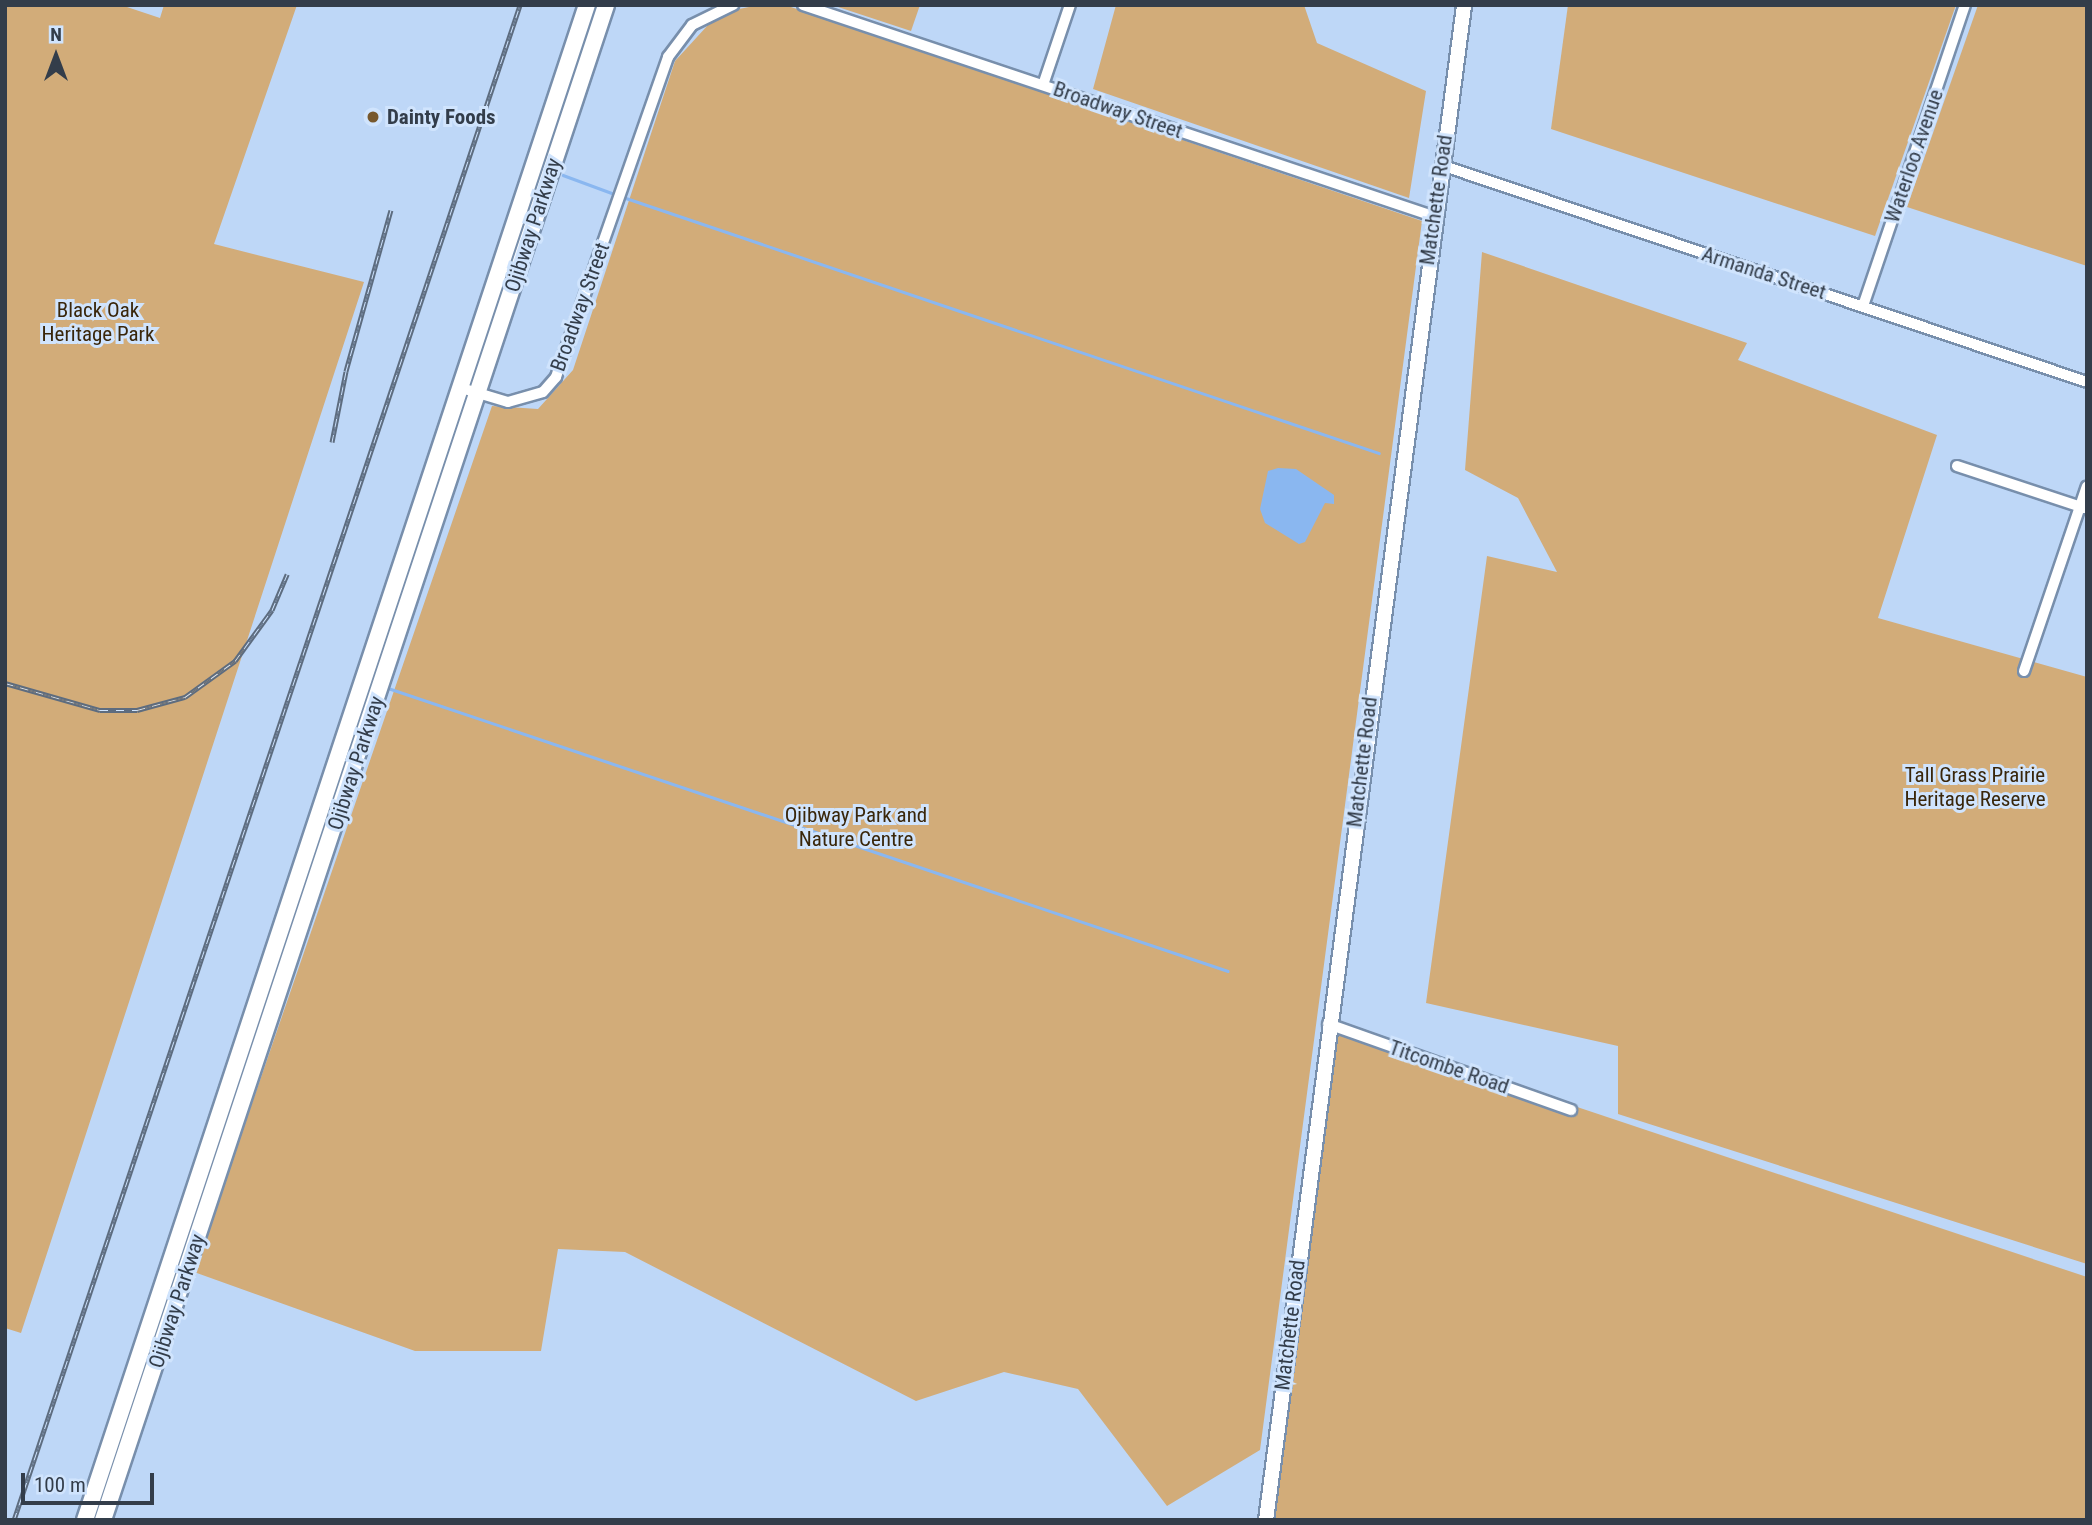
<!DOCTYPE html>
<html>
<head>
<meta charset="utf-8">
<style>
  body { margin:0 }
  #map { position:relative; width:2092px; height:1525px; overflow:hidden; background:#bed7f7; font-family:"Roboto Condensed",sans-serif }
  div>[style] { position:absolute }
  [style*='--x'] { left:calc(var(--x)*1px); top:calc(var(--y)*1px); width:calc(var(--w)*1px); rotate:calc(var(--a)*1deg) }
  .green>* { inset:0; background:#d2ac79 }
  .water>* { inset:0; background:#8ab7f0 }
  .stream>* { height:2.5px; margin:-1.25px; padding:0 1.25px; transform-origin:1.25px; border-radius:1.25px; background:#8ab7f0 }
  .roads { filter:drop-shadow(2px 0 #788fac) drop-shadow(-2px 0 #788fac) drop-shadow(0 2px #788fac) drop-shadow(0 -2px #788fac) }
  .minor>* { height:10px; margin:-5px; padding:0 5px; transform-origin:5px; border-radius:5px; background:#fff }
  .tertiary>* { height:14px; margin:-7px; padding:0 7px; transform-origin:7px; border-radius:7px; background:#fff }
  .secondary>* { height:16px; margin:-8px; padding:0 8px; transform-origin:8px; border-radius:8px; background:#fff }
  .rail>* { height:5px; margin-top:-2.5px; transform-origin:0; background:repeating-linear-gradient(90deg,#d0e4fd 0 8px,#5d6c7f 0 16px); box-sizing:border-box; border-block:2px solid #5d6c7f }
  .dots>* { width:19px; height:19px; translate:-50% -50%; box-sizing:border-box; border:4px solid #d0e4fd; border-radius:50% }
  span { translate:-50% -50%; white-space:nowrap; text-align:center; line-height:1.15; -webkit-text-stroke:6px #d0e4fd; paint-order:stroke }
  .street-label { font-size:21px; color:#333d4a }
  .poi-label { font-size:21px; color:#333d4a; font-weight:700 }
  .left { translate:0 -50%; text-align:left }
  .park-label { font-size:21px; color:#39260a }
  .frame { position:absolute; inset:0; border:7px solid #333d4a; pointer-events:none }
  .north { position:absolute; left:21px; top:21px; width:70px; height:70px; -webkit-text-stroke:5px #d0e4fd; paint-order:stroke; rotate:0deg; font-size:19px; font-weight:700; line-height:28px; text-align:center; color:#333d4a }
  .north::after { content:''; display:block; margin:auto; width:24px; height:32px; background:#333d4a; clip-path:polygon(50% 0,100% 100%,50% 72%,0 100%) }
  .scale { position:absolute; left:21px; top:1473px; width:133px; height:32px; box-sizing:border-box; border:4px solid #333d4a; border-top:0; padding-left:9px; font-size:21px; line-height:24px; white-space:nowrap; color:#333d4a; -webkit-text-stroke:5px #d0e4fd; paint-order:stroke }
</style>
</head>
<body>
<div id="map">
  <div class="green">
    <i style="clip-path:polygon(5px 5px,121px 5px,160px 18px,164px 5px,297px 5px,214px 244px,364px 282px,21px 1333px,5px 1328px)"></i>
    <i style="clip-path:polygon(759px 5px,785px 5px,1422px 221px,1260px 1450px,1167px 1506px,1078px 1389px,1004px 1372px,916px 1401px,625px 1252px,558px 1249px,541px 1351px,415px 1351px,194px 1272px,492px 406px,538px 409px,573px 370px,675px 61px,719px 13px)"></i>
    <i style="clip-path:polygon(832px 5px,920px 5px,911px 31px)"></i>
    <i style="clip-path:polygon(1116px 5px,1304px 5px,1317px 43px,1426px 91px,1409px 198px,1093px 89px)"></i>
    <i style="clip-path:polygon(1568px 5px,1956px 5px,1875px 236px,1551px 129px)"></i>
    <i style="clip-path:polygon(1978px 5px,2087px 5px,2087px 266px,1907px 207px)"></i>
    <i style="clip-path:polygon(1482px 252px,1747px 343px,1738px 360px,1937px 435px,1878px 618px,2087px 677px,2087px 1264px,1618px 1114px,1618px 1046px,1426px 1003px,1487px 556px,1557px 572px,1518px 498px,1465px 470px)"></i>
    <i style="clip-path:polygon(1328px 1024px,2087px 1277px,2087px 1520px,1268px 1520px)"></i>
  </div>
  <div class="water">
    <i style="clip-path:polygon(1278px 468px,1296px 469px,1334px 495px,1334px 504px,1325px 503px,1305px 542px,1299px 544px,1265px 523px,1260px 509px,1268px 471px)"></i>
  </div>
  <div class="stream">
    <i style="--x:563;--y:175;--w:58;--a:20.3"></i>
    <i style="--x:623;--y:197;--w:798;--a:18.71"></i>
    <i style="--x:388;--y:688;--w:886;--a:18.62"></i>
  </div>
  <div class="roads">
    <div class="minor">
      <i style="--x:803;--y:5;--w:664;--a:18.52"></i>
      <i style="--x:1043;--y:85;--w:84;--a:-71.4"></i>
      <i style="--x:1441;--y:165;--w:681;--a:18.57"></i>
      <i style="--x:1863;--y:306;--w:318;--a:-71.3"></i>
      <i style="--x:458;--y:387;--w:52;--a:16.7"></i>
      <i style="--x:508;--y:402;--w:36;--a:-16"></i>
      <i style="--x:543;--y:392;--w:20;--a:-49"></i>
      <i style="--x:556;--y:377;--w:339;--a:-70.7"></i>
      <i style="--x:668;--y:57;--w:40;--a:-53"></i>
      <i style="--x:692;--y:25;--w:46;--a:-26"></i>
      <i style="--x:1957;--y:466;--w:134;--a:18.3"></i>
      <i style="--x:2024;--y:671;--w:195;--a:-71.2"></i>
      <i style="--x:1328;--y:1024;--w:258;--a:19.5"></i>
    </div>
    <div class="tertiary">
      <i style="--x:1266;--y:1520;--w:1528;--a:-82.55"></i>
    </div>
    <div class="secondary">
      <i style="--x:85;--y:1520;--w:1596;--a:-71.67"></i>
      <i style="--x:103;--y:1520;--w:1596;--a:-71.63"></i>
    </div>
  </div>
  <div class="rail">
    <i style="--x:332;--y:442;--w:72;--a:-78.8"></i>
    <i style="--x:346;--y:371;--w:167;--a:-74.4"></i>
    <i style="--x:5;--y:683;--w:99;--a:15.9"></i>
    <i style="--x:100;--y:710;--w:37;--a:0"></i>
    <i style="--x:137;--y:710;--w:50;--a:-15.2"></i>
    <i style="--x:185;--y:697;--w:62;--a:-35.8"></i>
    <i style="--x:235;--y:661;--w:63;--a:-54"></i>
    <i style="--x:272;--y:610;--w:39;--a:-67"></i>
    <i style="--x:14;--y:1520;--w:1597;--a:-71.53"></i>
  </div>
  <div class="dots">
    <i style="left:373px;top:117px;background:#77582d"></i>
  </div>
  <div class="street-label">
    <span style="left:1118px;top:110px;rotate:19deg">Broadway Street</span>
    <span style="left:1914px;top:156px;rotate:-71deg">Waterloo Avenue</span>
    <span style="left:1436px;top:200px;rotate:-82deg">Matchette Road</span>
    <span style="left:533px;top:225px;rotate:-72deg">Ojibway Parkway</span>
    <span style="left:1764px;top:273px;rotate:18deg">Armanda Street</span>
    <span style="left:580px;top:307px;rotate:-70deg">Broadway Street</span>
    <span style="left:1362px;top:762px;rotate:-83deg">Matchette Road</span>
    <span style="left:356px;top:763px;rotate:-72deg">Ojibway Parkway</span>
    <span style="left:1449px;top:1067px;rotate:19deg">Titcombe Road</span>
    <span style="left:177px;top:1301px;rotate:-72deg">Ojibway Parkway</span>
    <span style="left:1290px;top:1325px;rotate:-83deg">Matchette Road</span>
  </div>
  <div class="poi-label">
    <span class="left" style="left:387px;top:117px">Dainty Foods</span>
  </div>
  <div class="park-label">
    <span style="left:98px;top:322px">Black Oak<br>Heritage Park</span>
    <span style="left:1975px;top:787px">Tall Grass Prairie<br>Heritage Reserve</span>
    <span style="left:856px;top:827px">Ojibway Park and<br>Nature Centre</span>
  </div>
  <div class="frame"></div>
  <div class="north">N</div>
  <div class="scale">100 m</div>
</div>
</body>
</html>
